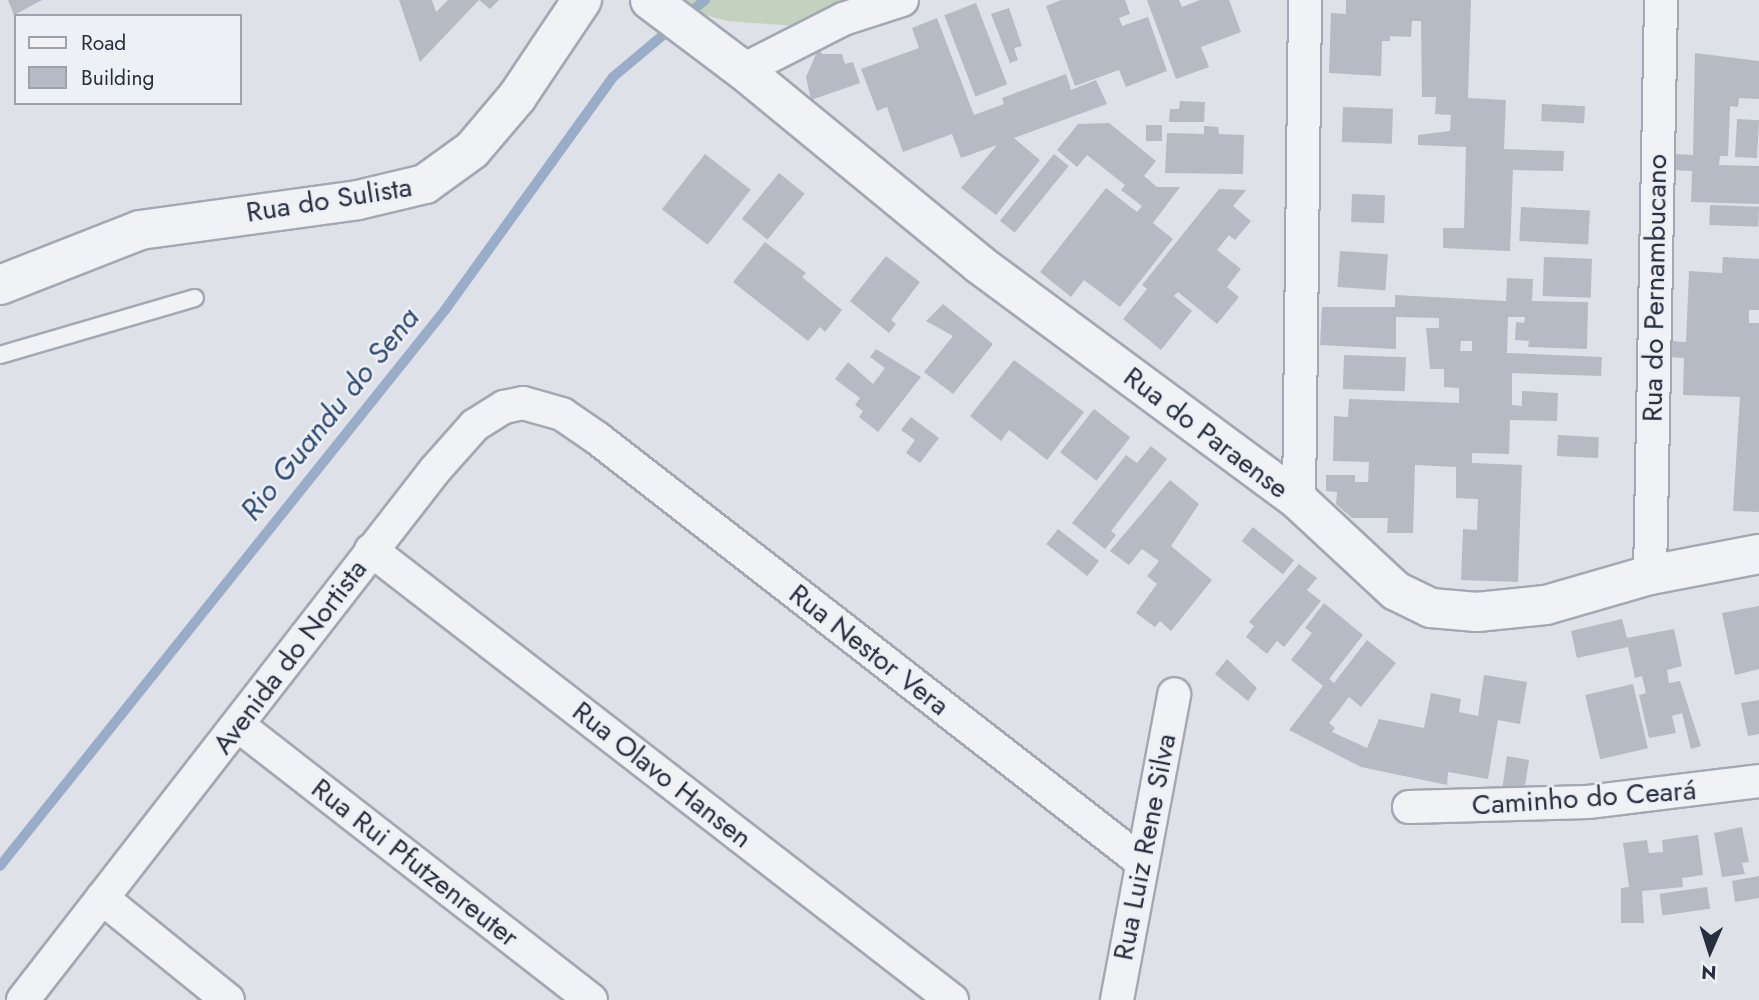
<!DOCTYPE html>
<html>
<head>
<meta charset="utf-8">
<style>
  body { margin:0 }
  #map { position:relative; width:1759px; height:1000px; overflow:hidden; background:#dee1e8; font-family:Jost,sans-serif }
  div>[style] { position:absolute }
  [style*='--x'] { left:calc(var(--x)*1px); top:calc(var(--y)*1px); width:calc(var(--w)*1px); rotate:calc(var(--a)*1deg) }
  .green>* { inset:0; background:#c2d2bf }
  .stream>* { height:10px; margin:-5px; padding:0 5px; transform-origin:5px; border-radius:5px; background:#99acc8 }
  .building>* { inset:0; background:#b5bac4; transform-origin:0 0 }
  .roads { filter:drop-shadow(2px 0 #a3a8b2) drop-shadow(-2px 0 #a3a8b2) drop-shadow(0 2px #a3a8b2) drop-shadow(0 -2px #a3a8b2) }
  .service>* { height:16px; margin:-8px; padding:0 8px; transform-origin:8px; border-radius:8px; background:#f1f2f6 }
  .minor>* { height:32px; margin:-16px; padding:0 16px; transform-origin:16px; border-radius:16px; background:#f1f2f6 }
  .tertiary>* { height:38px; margin:-19px; padding:0 19px; transform-origin:19px; border-radius:19px; background:#f1f2f6 }
  span { translate:-50% -50%; white-space:nowrap; text-align:center; line-height:1.15; -webkit-text-stroke:5px #edf0f5; paint-order:stroke }
  .street-label { font-size:28px; color:#272e3e }
  .water-label { font-size:30px; color:#314a72; font-style:italic }
  .legend { position:absolute; left:14px; top:14px; width:228px; height:91px; box-sizing:border-box; background:#edf0f5; border:2px solid #9ea2ac; margin:0; padding:9px 12px; list-style:none; font-size:21px; color:#272e3e }
  .legend li { display:flex; align-items:center; gap:14px; height:35px }
  .legend b { width:35px; border:2px solid #9ea2ac }
  .north { position:absolute; left:1675px; top:916px; width:70px; height:70px; -webkit-text-stroke:5px #edf0f5; paint-order:stroke; rotate:183deg; font-size:19px; font-weight:700; line-height:28px; text-align:center; color:#272e3e }
  .north::after { content:''; display:block; margin:auto; width:24px; height:32px; background:#272e3e; clip-path:polygon(50% 0,100% 100%,50% 72%,0 100%) }
</style>
</head>
<body>
<div id="map">
  <div class="green">
    <i style="clip-path:polygon(674px 0,859px 0,797px 26px,727px 21px,687px 10px)"></i>
  </div>
  <div class="stream">
    <i style="--x:0;--y:866;--w:712;--a:-51.33"></i>
    <i style="--x:445;--y:310;--w:287;--a:-54.2"></i>
    <i style="--x:613;--y:77;--w:120;--a:-39.9"></i>
  </div>
  <div class="building">
    <i style="clip-path:polygon(8px 0,42px 0,14px 15px)"></i>
    <i style="clip-path:polygon(399px 0,432px 0,436px 12px,448px 0,499px 0,490px 9px,479px 0,420px 62px)"></i>
    <i style="clip-path:polygon(1061px 0,1125px 0,1130px 14px,1119px 18px,1122px 26px,1148px 17px,1167px 71px,1126px 87px,1119px 70px,1075px 86px,1046px 6px)"></i>
    <i style="clip-path:polygon(1147px 0,1179px 0,1182px 7px,1200px 0,1229px 0,1241px 32px,1201px 47px,1209px 67px,1176px 79px)"></i>
    <i style="clip-path:polygon(1346px 0,1471px 0,1468px 98px,1506px 100px,1504px 149px,1564px 151px,1563px 171px,1513px 170px,1510px 251px,1443px 248px,1443px 228px,1464px 228px,1466px 147px,1418px 145px,1418px 135px,1450px 131px,1451px 115px,1435px 114px,1436px 97px,1422px 97px,1421px 21px,1412px 21px,1411px 37px,1390px 36px,1390px 41px,1382px 41px,1381px 76px,1329px 73px,1331px 13px,1346px 14px)"></i>
    <i style="left:976px;top:3px;width:87px;height:34px;rotate:69deg"></i>
    <i style="clip-path:polygon(1009px 8px,1022px 46px,1014px 48px,1018px 60px,1010px 63px,991px 14px)"></i>
    <i style="clip-path:polygon(937px 18px,974px 115px,1004px 104px,1002px 98px,1066px 74px,1071px 90px,1096px 80px,1107px 104px,1014px 138px,1040px 160px,996px 215px,961px 188px,997px 145px,961px 158px,952px 134px,903px 152px,887px 107px,877px 111px,861px 69px,919px 48px,912px 28px)"></i>
    <i style="clip-path:polygon(819px 47px,822px 54px,842px 54px,845px 64px,853px 62px,860px 83px,811px 100px,806px 77px)"></i>
    <i style="clip-path:polygon(1695px 53px,1759px 61px,1759px 99px,1739px 98px,1738px 107px,1730px 106px,1728px 156px,1720px 156px,1719px 165px,1759px 166px,1759px 204px,1691px 202px,1692px 171px,1675px 170px,1676px 154px,1693px 155px)"></i>
    <i style="clip-path:polygon(1180px 101px,1205px 102px,1204px 122px,1169px 122px,1170px 109px,1179px 109px)"></i>
    <i style="left:1542px;top:104px;width:43px;height:17px;rotate:3deg"></i>
    <i style="left:1343px;top:107px;width:50px;height:35px;rotate:2deg"></i>
    <i style="left:1737px;top:119px;width:22px;height:38px;rotate:3deg"></i>
    <i style="clip-path:polygon(1109px 123px,1156px 161px,1144px 176px,1157px 187px,1180px 187px,1153px 223px,1173px 239px,1120px 307px,1084px 280px,1071px 297px,1040px 272px,1106px 188px,1137px 212px,1142px 206px,1121px 190px,1125px 185px,1087px 155px,1077px 167px,1057px 150px,1078px 124px)"></i>
    <i style="left:1146px;top:125px;width:16px;height:16px"></i>
    <i style="clip-path:polygon(1204px 126px,1218px 127px,1219px 134px,1244px 135px,1243px 174px,1165px 173px,1167px 133px,1204px 134px)"></i>
    <i style="left:705px;top:154px;width:58px;height:70px;rotate:38deg"></i>
    <i style="left:1054px;top:154px;width:19px;height:86px;rotate:39deg"></i>
    <i style="left:779px;top:173px;width:33px;height:59px;rotate:39deg"></i>
    <i style="clip-path:polygon(1219px 189px,1246px 190px,1233px 206px,1251px 221px,1235px 240px,1229px 235px,1217px 250px,1241px 269px,1227px 287px,1239px 297px,1217px 324px,1178px 292px,1174px 296px,1192px 311px,1161px 350px,1123px 319px,1147px 289px,1142px 285px)"></i>
    <i style="left:1352px;top:194px;width:33px;height:28px;rotate:2deg"></i>
    <i style="left:1710px;top:205px;width:49px;height:20px;rotate:2deg"></i>
    <i style="left:1521px;top:207px;width:69px;height:34px;rotate:3deg"></i>
    <i style="clip-path:polygon(765px 242px,806px 273px,802px 277px,842px 310px,825px 332px,820px 327px,808px 341px,733px 282px)"></i>
    <i style="left:1340px;top:251px;width:48px;height:36px;rotate:4deg"></i>
    <i style="clip-path:polygon(886px 256px,920px 282px,891px 320px,896px 324px,889px 333px,850px 301px)"></i>
    <i style="left:1544px;top:257px;width:48px;height:39px;rotate:2deg"></i>
    <i style="clip-path:polygon(1723px 257px,1759px 259px,1759px 310px,1749px 310px,1749px 323px,1759px 323px,1759px 512px,1733px 511px,1740px 397px,1683px 395px,1684px 358px,1669px 357px,1670px 341px,1686px 342px,1689px 271px,1722px 273px)"></i>
    <i style="clip-path:polygon(evenodd,1507px 278px,1533px 279px,1532px 301px,1588px 302px,1587px 349px,1528px 347px,1529px 341px,1515px 340px,1516px 322px,1524px 323px,1525px 317px,1508px 317px,1507px 353px,1602px 357px,1601px 376px,1512px 373px,1512px 405px,1522px 406px,1522px 391px,1558px 393px,1557px 421px,1510px 420px,1509px 454px,1472px 453px,1472px 463px,1522px 465px,1518px 582px,1461px 580px,1463px 529px,1477px 530px,1478px 499px,1456px 498px,1456px 467px,1415px 465px,1413px 533px,1387px 533px,1388px 518px,1352px 518px,1336px 504px,1337px 492px,1326px 491px,1326px 475px,1355px 475px,1355px 482px,1368px 482px,1369px 462px,1333px 461px,1334px 416px,1348px 417px,1349px 399px,1459px 403px,1459px 388px,1444px 387px,1444px 369px,1430px 369px,1426px 328px,1439px 328px,1439px 318px,1396px 317px,1396px 349px,1320px 345px,1322px 307px,1395px 307px,1395px 295px,1506px 301px,1507px 278px,1461px 341px,1472px 341px,1472px 351px,1460px 351px,1461px 341px)"></i>
    <i style="clip-path:polygon(943px 304px,993px 344px,953px 394px,924px 372px,953px 336px,926px 321px)"></i>
    <i style="clip-path:polygon(876px 349px,921px 377px,878px 432px,859px 417px,863px 411px,855px 405px,860px 398px,835px 379px,848px 362px,873px 384px,885px 368px,870px 357px)"></i>
    <i style="left:1344px;top:355px;width:62px;height:34px;rotate:2deg"></i>
    <i style="clip-path:polygon(1014px 360px,1084px 412px,1047px 460px,1009px 430px,1001px 441px,970px 416px)"></i>
    <i style="left:1094px;top:409px;width:46px;height:55px;rotate:38deg"></i>
    <i style="clip-path:polygon(911px 417px,939px 438px,920px 463px,906px 453px,915px 440px,901px 430px)"></i>
    <i style="left:1558px;top:435px;width:41px;height:21px;rotate:3deg"></i>
    <i style="clip-path:polygon(1151px 446px,1167px 459px,1111px 531px,1116px 535px,1105px 549px,1072px 523px,1126px 455px,1137px 463px)"></i>
    <i style="clip-path:polygon(1170px 480px,1199px 504px,1171px 546px,1212px 580px,1171px 631px,1160px 621px,1155px 627px,1136px 613px,1157px 584px,1147px 576px,1159px 561px,1142px 549px,1129px 565px,1110px 551px)"></i>
    <i style="left:1253px;top:527px;width:53px;height:18px;rotate:39deg"></i>
    <i style="left:1058px;top:529px;width:52px;height:19px;rotate:38deg"></i>
    <i style="clip-path:polygon(1299px 564px,1317px 578px,1307px 590px,1321px 601px,1284px 647px,1277px 641px,1267px 654px,1246px 637px,1254px 626px,1249px 622px)"></i>
    <i style="clip-path:polygon(1324px 603px,1363px 635px,1329px 679px,1334px 683px,1367px 640px,1396px 663px,1361px 707px,1349px 697px,1329px 723px,1335px 728px,1332px 732px,1367px 748px,1379px 719px,1424px 728px,1431px 693px,1461px 699px,1459px 712px,1478px 716px,1484px 675px,1527px 682px,1520px 724px,1498px 720px,1488px 779px,1448px 772px,1447px 785px,1361px 767px,1289px 730px,1323px 686px,1291px 660px,1312px 633px,1305px 628px)"></i>
    <i style="clip-path:polygon(1759px 606px,1759px 669px,1735px 675px,1722px 613px)"></i>
    <i style="clip-path:polygon(1622px 619px,1627px 638px,1674px 629px,1682px 666px,1667px 670px,1669px 683px,1680px 681px,1701px 746px,1691px 749px,1682px 713px,1672px 716px,1676px 733px,1649px 738px,1639px 695px,1646px 693px,1642px 676px,1635px 678px,1628px 647px,1577px 658px,1571px 631px)"></i>
    <i style="clip-path:polygon(1227px 659px,1257px 688px,1248px 701px,1215px 674px)"></i>
    <i style="left:1633px;top:684px;width:66px;height:49px;rotate:77deg"></i>
    <i style="clip-path:polygon(1759px 700px,1759px 734px,1748px 736px,1741px 703px)"></i>
    <i style="clip-path:polygon(1507px 756px,1529px 760px,1525px 785px,1502px 790px)"></i>
    <i style="clip-path:polygon(1742px 827px,1749px 862px,1742px 863px,1745px 874px,1722px 877px,1714px 833px)"></i>
    <i style="clip-path:polygon(1698px 835px,1703px 875px,1682px 878px,1683px 887px,1642px 891px,1644px 923px,1621px 923px,1621px 888px,1629px 887px,1623px 843px,1647px 840px,1649px 853px,1663px 852px,1662px 840px)"></i>
    <i style="clip-path:polygon(1759px 876px,1759px 898px,1735px 902px,1732px 881px)"></i>
    <i style="left:1707px;top:887px;width:22px;height:48px;rotate:82deg"></i>
  </div>
  <div class="roads">
    <div class="service">
      <i style="--x:0;--y:355;--w:203;--a:-16.3"></i>
    </div>
    <div class="minor">
      <i style="--x:743;--y:70;--w:112;--a:-27"></i>
      <i style="--x:843;--y:19;--w:62;--a:-17.9"></i>
      <i style="--x:1299;--y:501;--w:501;--a:-89.31"></i>
      <i style="--x:371;--y:550;--w:735;--a:37.76"></i>
      <i style="--x:1650;--y:575;--w:575;--a:-88.9"></i>
      <i style="--x:239;--y:726;--w:446;--a:37.9"></i>
      <i style="--x:1409;--y:807;--w:179;--a:-1.6"></i>
      <i style="--x:1588;--y:802;--w:172;--a:-7"></i>
      <i style="--x:102;--y:898;--w:162;--a:39"></i>
      <i style="--x:23;--y:1000;--w:671;--a:-52.14"></i>
      <i style="--x:435;--y:470;--w:60;--a:-48.4"></i>
      <i style="--x:475;--y:425;--w:34;--a:-32"></i>
      <i style="--x:504;--y:407;--w:19;--a:-12"></i>
      <i style="--x:523;--y:403;--w:41;--a:15.8"></i>
      <i style="--x:562;--y:414;--w:42;--a:34.4"></i>
      <i style="--x:597;--y:438;--w:691;--a:37.88"></i>
      <i style="--x:1117;--y:1000;--w:311;--a:-79.4"></i>
    </div>
    <div class="tertiary">
      <i style="--x:650;--y:0;--w:116;--a:37"></i>
      <i style="--x:743;--y:70;--w:306;--a:39.4"></i>
      <i style="--x:979;--y:264;--w:398;--a:36.5"></i>
      <i style="--x:1299;--y:501;--w:132;--a:42.9"></i>
      <i style="--x:1396;--y:591;--w:39;--a:26"></i>
      <i style="--x:1431;--y:608;--w:46;--a:5"></i>
      <i style="--x:1477;--y:612;--w:69;--a:-5.8"></i>
      <i style="--x:1546;--y:605;--w:108;--a:-16.1"></i>
      <i style="--x:1650;--y:575;--w:111;--a:-10.9"></i>
      <i style="--x:0;--y:285;--w:150;--a:-21.4"></i>
      <i style="--x:140;--y:230;--w:220;--a:-7.8"></i>
      <i style="--x:358;--y:200;--w:69;--a:-13.4"></i>
      <i style="--x:425;--y:184;--w:58;--a:-35.9"></i>
      <i style="--x:472;--y:150;--w:70;--a:-49.7"></i>
      <i style="--x:517;--y:97;--w:117;--a:-56.2"></i>
    </div>
  </div>
  <div class="street-label">
    <span style="left:329px;top:200px;rotate:-9deg">Rua do Sulista</span>
    <span style="left:1655px;top:288px;rotate:-89deg">Rua do Pernambucano</span>
    <span style="left:1206px;top:433px;rotate:37deg">Rua do Paraense</span>
    <span style="left:869px;top:650px;rotate:38deg">Rua Nestor Vera</span>
    <span style="left:290px;top:657px;rotate:-53deg">Avenida do Nortista</span>
    <span style="left:662px;top:775px;rotate:38deg">Rua Olavo Hansen</span>
    <span style="left:1584px;top:798px;rotate:-4deg">Caminho do Ceará</span>
    <span style="left:1145px;top:847px;rotate:-79deg">Rua Luiz Rene Silva</span>
    <span style="left:415px;top:863px;rotate:38deg">Rua Rui Pfutzenreuter</span>
  </div>
  <div class="water-label">
    <span style="left:330px;top:414px;rotate:-51deg">Rio Guandu do Sena</span>
  </div>
  <ul class="legend">
  <li><b style="height:9px;background:#f1f2f6"></b>Road</li>
  <li><b style="height:19px;background:#b5bac4"></b>Building</li>
  </ul>
  <div class="north">N</div>
</div>
</body>
</html>
